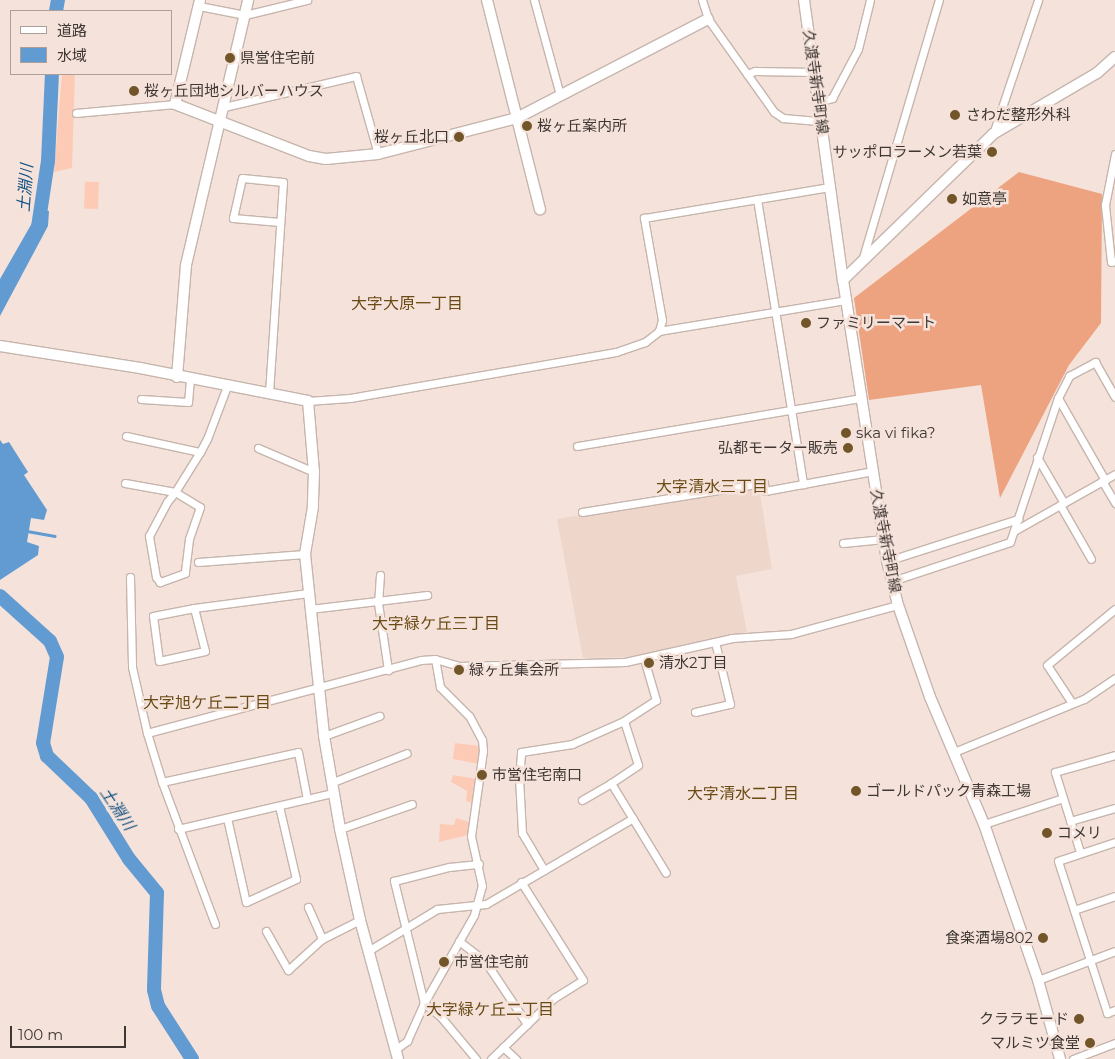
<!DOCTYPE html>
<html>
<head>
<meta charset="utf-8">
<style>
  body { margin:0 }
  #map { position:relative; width:1115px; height:1059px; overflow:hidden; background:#f5e3db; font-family:Montserrat,"Noto Sans JP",sans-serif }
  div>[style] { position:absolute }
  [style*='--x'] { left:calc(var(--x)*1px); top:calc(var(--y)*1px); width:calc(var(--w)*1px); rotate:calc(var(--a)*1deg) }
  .built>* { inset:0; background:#efd6cb }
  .green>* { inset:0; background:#fdcbb5; transform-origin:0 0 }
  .forest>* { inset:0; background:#eda280 }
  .water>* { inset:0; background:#629bd1 }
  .stream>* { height:2.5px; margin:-1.25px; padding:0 1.25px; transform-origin:1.25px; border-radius:1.25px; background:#629bd1 }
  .river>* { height:14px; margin:-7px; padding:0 7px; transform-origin:7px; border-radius:7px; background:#629bd1 }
  .roads { filter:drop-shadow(1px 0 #c6b5ad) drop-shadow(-1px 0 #c6b5ad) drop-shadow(0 1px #c6b5ad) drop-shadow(0 -1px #c6b5ad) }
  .street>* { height:7px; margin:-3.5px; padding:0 3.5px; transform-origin:3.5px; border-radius:3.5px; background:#fff }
  .secondary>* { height:10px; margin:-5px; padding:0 5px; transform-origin:5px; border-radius:5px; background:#fff }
  .dots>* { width:14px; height:14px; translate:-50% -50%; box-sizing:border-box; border:2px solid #f5e3db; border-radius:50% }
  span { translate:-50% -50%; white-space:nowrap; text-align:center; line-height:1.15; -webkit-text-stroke:5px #f5e3db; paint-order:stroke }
  .poi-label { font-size:15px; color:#3f3734 }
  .left { translate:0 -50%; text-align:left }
  .right { translate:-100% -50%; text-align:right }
  .street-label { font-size:15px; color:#3f3734 }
  .water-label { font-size:16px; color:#105083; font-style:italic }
  .neighbourhood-label { font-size:16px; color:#6a4b15 }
  .legend { position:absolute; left:10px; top:10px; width:162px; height:65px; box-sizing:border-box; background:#f5e3db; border:1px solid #ac9e98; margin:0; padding:6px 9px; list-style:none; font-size:15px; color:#3f3734 }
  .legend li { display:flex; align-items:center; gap:10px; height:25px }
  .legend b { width:25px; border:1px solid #ac9e98 }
  .scale { position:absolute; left:10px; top:1026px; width:116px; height:22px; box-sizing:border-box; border:2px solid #3f3734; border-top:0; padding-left:6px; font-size:15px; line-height:18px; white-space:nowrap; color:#3f3734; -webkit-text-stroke:4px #f5e3db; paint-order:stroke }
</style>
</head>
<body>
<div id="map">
  <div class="built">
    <i style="clip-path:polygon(759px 486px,772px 569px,736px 576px,747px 632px,629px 657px,583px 658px,557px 519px)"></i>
  </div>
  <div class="green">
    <i style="clip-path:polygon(62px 74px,75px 74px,72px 168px,54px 172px)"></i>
    <i style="left:99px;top:182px;width:27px;height:14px;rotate:92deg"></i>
    <i style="clip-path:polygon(455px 743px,480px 746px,479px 764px,453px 759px)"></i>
    <i style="clip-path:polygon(453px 775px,477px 779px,474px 803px,466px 801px,467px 791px,451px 782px)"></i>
    <i style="clip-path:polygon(456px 818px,470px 822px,468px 835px,439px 842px,440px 824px,454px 825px)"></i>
  </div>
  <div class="forest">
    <i style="clip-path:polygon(1019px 172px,1102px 194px,1101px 323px,1069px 365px,1000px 498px,981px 385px,869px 400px,854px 298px)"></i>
  </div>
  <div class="water">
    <i style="clip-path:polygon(40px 209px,49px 211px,48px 226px,0 316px,0 279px)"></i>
    <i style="clip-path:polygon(0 440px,3px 444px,9px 442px,28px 472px,24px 475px,47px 510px,44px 520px,31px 518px,27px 542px,39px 546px,38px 555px,0 580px)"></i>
  </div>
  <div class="stream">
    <i style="--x:27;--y:531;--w:28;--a:10"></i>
  </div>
  <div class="river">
    <i style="--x:56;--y:11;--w:11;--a:-80"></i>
    <i style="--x:38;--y:227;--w:67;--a:-81.4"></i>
    <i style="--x:48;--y:161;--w:87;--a:-87.4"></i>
    <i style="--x:0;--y:596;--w:67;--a:42"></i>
    <i style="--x:50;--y:641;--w:17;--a:66"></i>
    <i style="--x:57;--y:657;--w:87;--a:99.2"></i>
    <i style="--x:43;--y:743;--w:14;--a:73"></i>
    <i style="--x:47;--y:756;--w:61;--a:43.7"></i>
    <i style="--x:91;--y:798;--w:72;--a:58.1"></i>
    <i style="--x:129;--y:859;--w:44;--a:50.5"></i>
    <i style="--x:157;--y:893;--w:97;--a:91.8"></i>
    <i style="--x:154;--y:990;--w:16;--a:76"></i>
    <i style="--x:158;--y:1006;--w:63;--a:57.3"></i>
  </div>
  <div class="roads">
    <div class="street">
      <i style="--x:534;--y:0;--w:98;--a:74.7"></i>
      <i style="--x:702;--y:0;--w:20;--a:72"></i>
      <i style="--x:708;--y:19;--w:114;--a:54.6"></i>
      <i style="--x:774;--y:112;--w:11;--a:34"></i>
      <i style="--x:783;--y:118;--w:38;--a:5"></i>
      <i style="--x:199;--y:6;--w:47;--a:11.1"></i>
      <i style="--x:245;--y:15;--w:64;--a:-13.6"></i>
      <i style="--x:747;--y:74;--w:9;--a:-21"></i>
      <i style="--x:755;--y:71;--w:59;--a:1"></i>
      <i style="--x:819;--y:102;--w:14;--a:-17"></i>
      <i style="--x:832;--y:98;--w:55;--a:-62"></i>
      <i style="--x:858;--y:49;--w:50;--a:-76.2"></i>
      <i style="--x:224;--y:107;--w:136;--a:-13.2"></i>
      <i style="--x:356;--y:76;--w:81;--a:74.2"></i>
      <i style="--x:76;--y:113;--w:99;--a:-5.2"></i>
      <i style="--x:993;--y:134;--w:141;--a:-71.4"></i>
      <i style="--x:1115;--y:154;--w:52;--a:101.1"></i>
      <i style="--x:1105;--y:205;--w:57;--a:84"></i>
      <i style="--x:1111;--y:262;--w:4;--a:-14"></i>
      <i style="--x:757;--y:199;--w:289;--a:80.8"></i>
      <i style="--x:862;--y:261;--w:272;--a:-73.6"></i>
      <i style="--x:659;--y:331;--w:11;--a:-75"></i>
      <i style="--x:662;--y:320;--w:104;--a:-100"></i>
      <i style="--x:644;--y:218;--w:189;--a:-9.5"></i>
      <i style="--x:269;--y:393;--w:211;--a:-86.2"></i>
      <i style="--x:283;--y:182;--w:41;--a:-174.4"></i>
      <i style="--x:242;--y:178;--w:41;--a:102.7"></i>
      <i style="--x:233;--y:218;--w:47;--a:4.9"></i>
      <i style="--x:1058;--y:398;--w:95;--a:60.2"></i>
      <i style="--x:141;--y:399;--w:47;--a:3.7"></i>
      <i style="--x:188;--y:402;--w:23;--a:-85"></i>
      <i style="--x:308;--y:401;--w:42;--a:-4.1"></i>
      <i style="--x:350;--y:398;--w:270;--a:-9.8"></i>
      <i style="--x:616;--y:352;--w:31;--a:-19"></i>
      <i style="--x:645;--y:342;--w:18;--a:-38"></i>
      <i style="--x:659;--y:331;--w:190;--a:-9.4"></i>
      <i style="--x:126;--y:436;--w:76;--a:12.2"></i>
      <i style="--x:577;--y:446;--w:288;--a:-9.6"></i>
      <i style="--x:258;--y:448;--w:61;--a:23.2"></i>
      <i style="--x:1037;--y:457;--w:53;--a:59.6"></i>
      <i style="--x:1102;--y:481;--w:26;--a:59"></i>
      <i style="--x:125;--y:483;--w:51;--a:10.2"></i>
      <i style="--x:175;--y:492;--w:29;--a:31"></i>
      <i style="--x:200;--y:507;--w:34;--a:109"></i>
      <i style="--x:189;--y:539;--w:34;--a:97"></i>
      <i style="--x:185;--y:573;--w:27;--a:160"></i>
      <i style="--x:160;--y:582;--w:6;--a:-129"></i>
      <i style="--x:156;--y:577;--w:42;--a:-99.7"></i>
      <i style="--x:149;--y:536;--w:38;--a:-62"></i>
      <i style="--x:167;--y:502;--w:13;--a:-51"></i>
      <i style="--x:175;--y:492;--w:47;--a:-58"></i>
      <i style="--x:200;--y:452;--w:15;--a:-62"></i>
      <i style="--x:207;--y:439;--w:57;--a:-69.3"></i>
      <i style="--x:1060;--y:505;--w:62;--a:60.1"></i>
      <i style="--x:582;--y:512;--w:184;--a:-9.1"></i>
      <i style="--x:764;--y:483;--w:8;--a:83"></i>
      <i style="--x:765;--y:491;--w:110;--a:-10.5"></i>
      <i style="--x:1014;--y:531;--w:116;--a:-29.4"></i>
      <i style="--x:843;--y:543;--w:41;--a:-5.6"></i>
      <i style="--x:887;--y:561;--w:138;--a:-17.8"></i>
      <i style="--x:198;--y:562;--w:107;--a:-4.3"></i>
      <i style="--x:380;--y:575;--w:28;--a:94"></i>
      <i style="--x:378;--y:603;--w:68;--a:81.5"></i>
      <i style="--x:130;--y:577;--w:90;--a:88.7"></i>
      <i style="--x:132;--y:667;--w:68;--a:77.2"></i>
      <i style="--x:892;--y:581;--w:124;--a:-18.3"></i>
      <i style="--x:1010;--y:542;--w:152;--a:-71.6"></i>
      <i style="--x:1058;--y:398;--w:25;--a:-63"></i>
      <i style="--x:1069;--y:376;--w:30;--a:-28"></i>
      <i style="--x:1095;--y:362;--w:40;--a:60.3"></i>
      <i style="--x:194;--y:608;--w:44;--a:75.7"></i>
      <i style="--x:205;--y:651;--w:47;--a:167.7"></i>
      <i style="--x:159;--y:661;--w:45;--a:-97.6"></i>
      <i style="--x:153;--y:616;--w:42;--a:-11"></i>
      <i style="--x:194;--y:608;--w:115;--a:-7.5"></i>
      <i style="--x:310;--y:609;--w:118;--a:-6.8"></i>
      <i style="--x:644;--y:659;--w:43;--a:73.7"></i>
      <i style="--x:656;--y:700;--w:38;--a:147"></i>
      <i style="--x:624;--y:721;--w:46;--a:72.3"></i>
      <i style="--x:638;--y:765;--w:32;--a:146"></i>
      <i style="--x:611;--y:783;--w:105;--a:58.6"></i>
      <i style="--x:1072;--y:703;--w:45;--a:-123.3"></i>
      <i style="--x:1047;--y:665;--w:88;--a:-39.5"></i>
      <i style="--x:695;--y:712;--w:36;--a:-13"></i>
      <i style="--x:730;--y:704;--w:64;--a:-103.6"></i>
      <i style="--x:324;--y:736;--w:59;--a:-20"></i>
      <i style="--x:954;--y:752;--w:140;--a:-22.2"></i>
      <i style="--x:1084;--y:699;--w:37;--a:-34"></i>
      <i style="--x:162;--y:782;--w:139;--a:-12.4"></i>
      <i style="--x:298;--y:752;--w:48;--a:79.2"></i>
      <i style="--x:333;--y:782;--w:79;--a:-21.4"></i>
      <i style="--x:582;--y:800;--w:34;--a:-30"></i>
      <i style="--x:227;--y:818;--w:86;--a:77.3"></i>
      <i style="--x:246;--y:902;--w:55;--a:-24.7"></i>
      <i style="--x:296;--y:879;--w:75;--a:-103.1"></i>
      <i style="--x:1070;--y:821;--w:47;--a:-16.1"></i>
      <i style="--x:984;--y:824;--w:83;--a:-18.2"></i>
      <i style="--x:178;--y:829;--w:159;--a:-13.1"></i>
      <i style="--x:340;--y:829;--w:76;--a:-19.1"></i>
      <i style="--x:1115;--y:842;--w:60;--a:161.6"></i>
      <i style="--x:1058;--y:861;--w:160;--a:72.1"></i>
      <i style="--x:1107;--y:1013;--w:9;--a:-21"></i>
      <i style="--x:1080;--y:852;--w:84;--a:-107.4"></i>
      <i style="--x:1055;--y:772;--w:62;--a:-15.8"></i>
      <i style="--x:544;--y:870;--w:43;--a:-120.7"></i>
      <i style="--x:522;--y:833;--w:56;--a:-93.1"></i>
      <i style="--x:519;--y:777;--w:25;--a:-85"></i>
      <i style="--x:521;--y:752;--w:52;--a:-8.9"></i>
      <i style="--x:572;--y:744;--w:57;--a:-23.9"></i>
      <i style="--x:308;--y:907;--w:35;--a:66"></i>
      <i style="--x:1074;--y:910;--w:43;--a:-18.9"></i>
      <i style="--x:215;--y:924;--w:152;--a:-110.5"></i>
      <i style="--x:162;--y:782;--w:51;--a:-107"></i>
      <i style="--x:147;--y:733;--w:284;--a:-14.9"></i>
      <i style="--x:421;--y:660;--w:14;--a:-4"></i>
      <i style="--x:435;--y:659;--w:25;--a:16"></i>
      <i style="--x:459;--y:666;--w:166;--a:-1.4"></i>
      <i style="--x:625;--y:662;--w:110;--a:-12.6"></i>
      <i style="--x:732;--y:638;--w:59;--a:-3.9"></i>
      <i style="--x:791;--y:634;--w:111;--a:-15.2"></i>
      <i style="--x:266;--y:931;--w:45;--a:60.6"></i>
      <i style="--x:288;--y:970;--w:46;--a:-42.4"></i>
      <i style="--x:322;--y:939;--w:42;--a:-26.6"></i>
      <i style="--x:459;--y:941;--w:33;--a:38"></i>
      <i style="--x:485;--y:961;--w:76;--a:56.3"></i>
      <i style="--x:368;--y:951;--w:81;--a:-31.3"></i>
      <i style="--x:437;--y:909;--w:49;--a:-5.8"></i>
      <i style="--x:486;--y:904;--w:170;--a:-30.3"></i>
      <i style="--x:1038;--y:980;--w:82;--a:-20.6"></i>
      <i style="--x:503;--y:1047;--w:18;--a:43"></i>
      <i style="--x:396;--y:1049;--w:14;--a:-36"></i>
      <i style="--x:407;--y:1041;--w:42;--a:-65.9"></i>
      <i style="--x:424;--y:1003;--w:101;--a:-60.4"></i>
      <i style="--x:474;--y:915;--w:30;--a:-75"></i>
      <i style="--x:482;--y:886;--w:51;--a:-102.4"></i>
      <i style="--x:471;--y:836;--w:86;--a:-82"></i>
      <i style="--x:483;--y:751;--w:11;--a:-95"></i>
      <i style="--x:482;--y:740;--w:27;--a:-118"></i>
      <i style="--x:469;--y:716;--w:41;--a:-135"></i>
      <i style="--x:440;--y:687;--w:28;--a:-100"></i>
      <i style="--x:476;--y:1059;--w:56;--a:-129.9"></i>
      <i style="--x:440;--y:1016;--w:21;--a:-141"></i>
      <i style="--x:424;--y:1003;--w:126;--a:-103.8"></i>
      <i style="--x:394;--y:881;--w:57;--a:-14.3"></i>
      <i style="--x:449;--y:867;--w:30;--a:-6"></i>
      <i style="--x:491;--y:1059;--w:88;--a:-44.1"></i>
      <i style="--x:554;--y:998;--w:34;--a:-32"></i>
      <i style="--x:583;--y:980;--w:116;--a:-122.3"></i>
      <i style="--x:1073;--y:1059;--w:45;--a:-20.9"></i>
    </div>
    <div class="secondary">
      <i style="--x:200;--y:0;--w:107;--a:103.5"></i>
      <i style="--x:175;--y:104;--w:144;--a:21.2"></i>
      <i style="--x:309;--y:156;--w:17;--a:10"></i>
      <i style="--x:326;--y:159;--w:52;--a:-5.5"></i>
      <i style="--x:378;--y:154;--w:144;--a:-14.5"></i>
      <i style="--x:517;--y:118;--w:215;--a:-27.4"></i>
      <i style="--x:487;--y:0;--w:216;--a:75.8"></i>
      <i style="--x:804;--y:0;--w:283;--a:82.1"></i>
      <i style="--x:843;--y:280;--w:284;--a:81.1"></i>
      <i style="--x:887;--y:561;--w:45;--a:76"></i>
      <i style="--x:898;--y:605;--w:97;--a:70.8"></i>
      <i style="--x:930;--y:697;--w:138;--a:67"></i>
      <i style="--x:984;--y:824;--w:165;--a:70.9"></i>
      <i style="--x:1038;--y:980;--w:82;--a:74.4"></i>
      <i style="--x:843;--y:280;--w:209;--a:-44.2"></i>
      <i style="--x:993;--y:134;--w:121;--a:-30.4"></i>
      <i style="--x:1097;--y:73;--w:24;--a:-42"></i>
      <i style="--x:0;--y:346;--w:142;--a:8.9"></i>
      <i style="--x:140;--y:368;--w:171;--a:11.1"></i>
      <i style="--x:308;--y:401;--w:71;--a:85.2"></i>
      <i style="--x:314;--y:472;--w:35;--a:92"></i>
      <i style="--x:313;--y:507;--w:48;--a:99.7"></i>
      <i style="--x:305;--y:554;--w:183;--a:84"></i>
      <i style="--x:324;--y:736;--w:94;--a:80.2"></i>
      <i style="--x:340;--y:829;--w:93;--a:77.6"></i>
      <i style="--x:360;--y:920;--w:144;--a:74.7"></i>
      <i style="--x:177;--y:377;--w:112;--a:-85.4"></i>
      <i style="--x:186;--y:265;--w:272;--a:-76.8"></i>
    </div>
  </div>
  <div class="dots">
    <i style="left:230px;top:58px;background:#725629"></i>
    <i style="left:134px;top:91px;background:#725629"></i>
    <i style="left:955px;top:115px;background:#725629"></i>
    <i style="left:527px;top:126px;background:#725629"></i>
    <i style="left:459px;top:137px;background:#725629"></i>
    <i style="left:992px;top:152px;background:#725629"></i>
    <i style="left:952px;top:199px;background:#725629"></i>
    <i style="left:806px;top:323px;background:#725629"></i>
    <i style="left:846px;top:433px;background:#725629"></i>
    <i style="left:848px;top:448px;background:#725629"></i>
    <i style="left:649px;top:663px;background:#725629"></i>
    <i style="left:459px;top:670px;background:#725629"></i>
    <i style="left:482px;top:775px;background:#725629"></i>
    <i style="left:856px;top:791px;background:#725629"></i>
    <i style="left:1047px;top:833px;background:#725629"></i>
    <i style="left:1043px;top:938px;background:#725629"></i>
    <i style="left:444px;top:962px;background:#725629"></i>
    <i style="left:1079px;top:1019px;background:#725629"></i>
    <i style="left:1090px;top:1043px;background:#725629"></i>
  </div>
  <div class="poi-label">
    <span class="left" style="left:240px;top:58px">県営住宅前</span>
    <span class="left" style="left:144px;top:91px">桜ヶ丘団地シルバーハウス</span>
    <span class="left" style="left:966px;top:115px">さわだ整形外科</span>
    <span class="left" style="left:537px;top:126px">桜ヶ丘案内所</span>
    <span class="right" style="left:449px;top:137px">桜ヶ丘北口</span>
    <span class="right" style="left:982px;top:152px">サッポロラーメン若葉</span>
    <span class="left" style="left:962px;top:199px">如意亭</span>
    <span class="left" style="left:816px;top:323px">ファミリーマート</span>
    <span class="left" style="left:856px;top:433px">ska vi fika?</span>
    <span class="right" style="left:838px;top:448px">弘都モーター販売</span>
    <span class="left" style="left:659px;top:663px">清水2丁目</span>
    <span class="left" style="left:469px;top:670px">緑ヶ丘集会所</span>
    <span class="left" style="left:492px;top:775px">市営住宅南口</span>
    <span class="left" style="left:866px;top:791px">ゴールドパック青森工場</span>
    <span class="left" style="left:1057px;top:833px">コメリ</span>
    <span class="right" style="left:1033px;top:938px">食楽酒場802</span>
    <span class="left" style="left:454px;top:962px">市営住宅前</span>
    <span class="right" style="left:1069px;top:1019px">クララモード</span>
    <span class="right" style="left:1080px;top:1043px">マルミツ食堂</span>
  </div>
  <div class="street-label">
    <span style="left:816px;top:82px;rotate:82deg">久渡寺新寺町線</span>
    <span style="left:886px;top:541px;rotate:79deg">久渡寺新寺町線</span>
  </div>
  <div class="water-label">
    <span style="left:26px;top:188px;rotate:-86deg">土淵川</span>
    <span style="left:117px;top:809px;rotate:56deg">土淵川</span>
  </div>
  <div class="neighbourhood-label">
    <span style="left:407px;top:304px">大字大原一丁目</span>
    <span style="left:712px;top:487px">大字清水三丁目</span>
    <span style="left:436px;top:624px">大字緑ケ丘三丁目</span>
    <span style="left:207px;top:703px">大字旭ケ丘二丁目</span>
    <span style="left:743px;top:794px">大字清水二丁目</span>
    <span style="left:490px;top:1010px">大字緑ケ丘二丁目</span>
  </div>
  <ul class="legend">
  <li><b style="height:6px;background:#fff"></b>道路</li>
  <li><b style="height:14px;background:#629bd1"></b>水域</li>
  </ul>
  <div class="scale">100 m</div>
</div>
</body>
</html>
